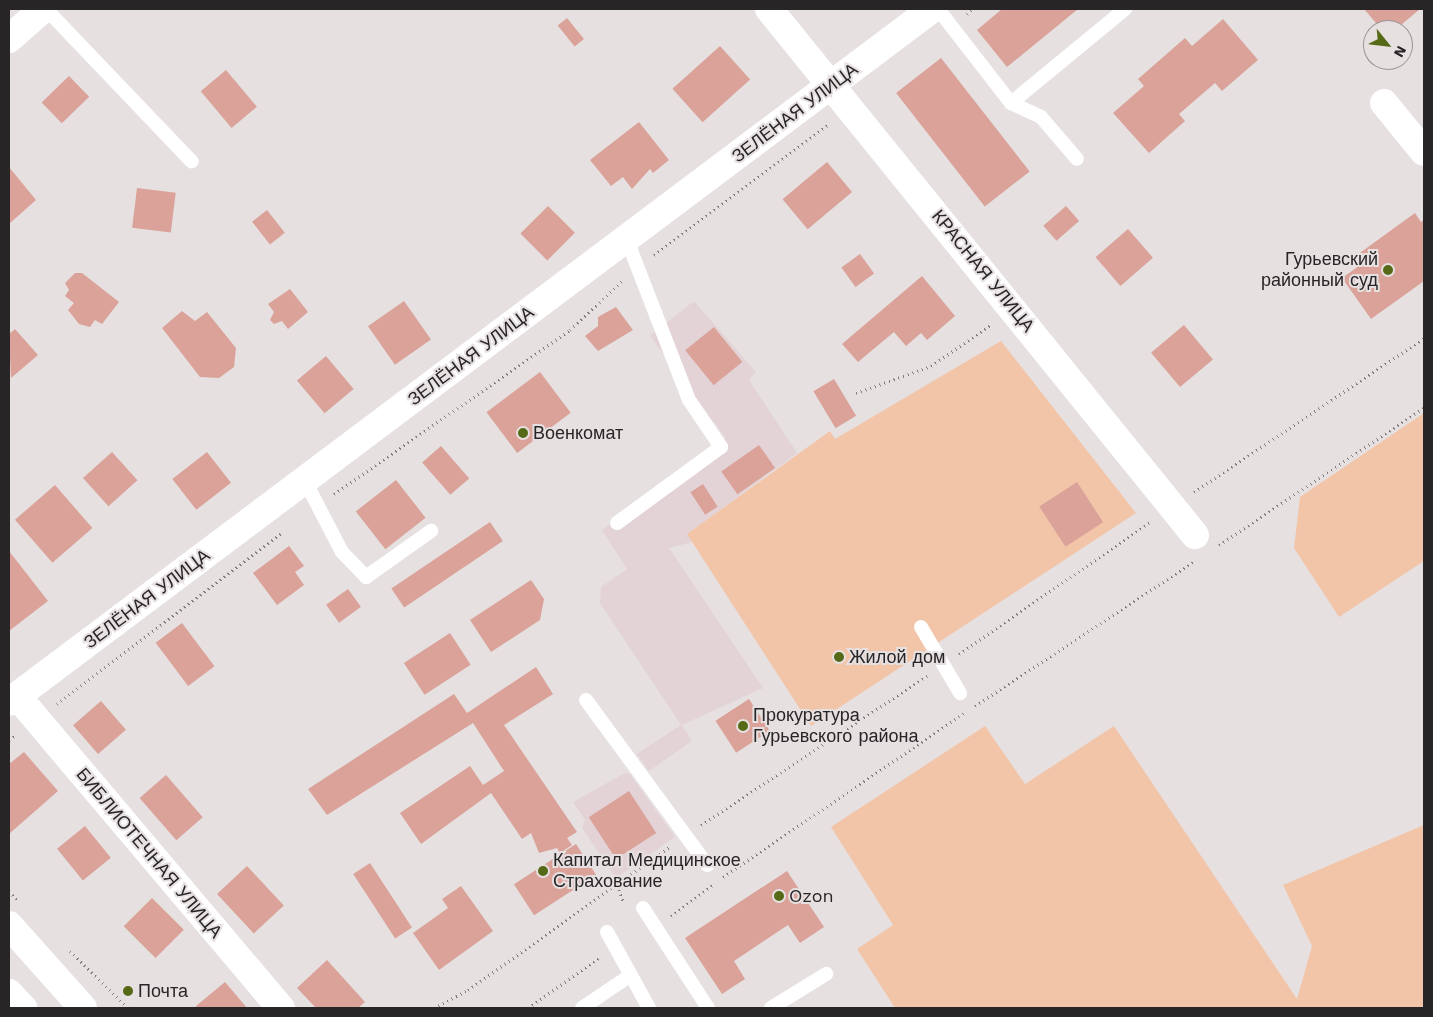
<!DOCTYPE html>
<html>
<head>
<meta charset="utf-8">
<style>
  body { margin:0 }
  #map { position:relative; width:1433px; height:1017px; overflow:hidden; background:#e6e0e1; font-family:"Work Sans",sans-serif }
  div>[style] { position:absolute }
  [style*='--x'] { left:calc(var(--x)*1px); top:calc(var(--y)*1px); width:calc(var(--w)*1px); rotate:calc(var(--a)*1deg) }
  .built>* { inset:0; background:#e3d3d6 }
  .green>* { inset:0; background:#f2c5a9 }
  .building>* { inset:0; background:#daa298; transform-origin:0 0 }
  .path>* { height:3px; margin-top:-1.5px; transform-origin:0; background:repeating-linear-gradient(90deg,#817d7e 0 1px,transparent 0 5px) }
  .service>* { height:14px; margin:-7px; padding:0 7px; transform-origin:7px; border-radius:7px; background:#fff }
  .minor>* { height:28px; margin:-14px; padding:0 14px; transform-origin:14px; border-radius:14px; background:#fff }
  .tertiary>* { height:28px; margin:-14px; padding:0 14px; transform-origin:14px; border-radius:14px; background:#fff }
  .primary>* { height:28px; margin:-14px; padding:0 14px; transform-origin:14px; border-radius:14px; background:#fff }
  .dots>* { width:14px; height:14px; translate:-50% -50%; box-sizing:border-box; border:2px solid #e6e0e1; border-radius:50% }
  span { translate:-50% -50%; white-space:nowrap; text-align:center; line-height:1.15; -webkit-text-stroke:4px #e6e0e1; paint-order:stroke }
  .street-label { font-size:18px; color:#282526 }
  .poi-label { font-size:18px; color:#282526 }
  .right { translate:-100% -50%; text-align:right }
  .left { translate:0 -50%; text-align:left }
  .frame { position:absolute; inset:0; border:10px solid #282526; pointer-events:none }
  .north { position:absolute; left:1363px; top:20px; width:50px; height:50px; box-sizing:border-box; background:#e6e0e1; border:1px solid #9a9596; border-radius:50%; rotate:119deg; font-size:14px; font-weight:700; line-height:20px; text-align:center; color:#282526 }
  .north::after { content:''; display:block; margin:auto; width:18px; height:22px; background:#556917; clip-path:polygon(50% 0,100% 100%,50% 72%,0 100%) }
</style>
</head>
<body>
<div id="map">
  <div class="built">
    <i style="clip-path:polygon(694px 301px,756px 372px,749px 380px,797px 453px,688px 534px,692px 542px,669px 548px,763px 688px,682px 725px,692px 741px,649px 771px,637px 754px,681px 725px,600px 603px,601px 587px,627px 569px,602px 530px,726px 438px,650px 336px)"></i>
    <i style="clip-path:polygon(625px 773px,630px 774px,675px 837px,616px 878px,582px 828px,585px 820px,573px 802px)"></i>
  </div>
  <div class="green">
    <i style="clip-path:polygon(1001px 341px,1136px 513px,811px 726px,687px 534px,830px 431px,835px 439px)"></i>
    <i style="clip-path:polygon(1424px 413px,1424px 561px,1339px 617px,1294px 548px,1300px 497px)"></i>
    <i style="clip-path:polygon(985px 726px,1025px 784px,1114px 726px,1297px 999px,1312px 946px,1283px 885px,1424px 825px,1424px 1008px,895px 1008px,857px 949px,893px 925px,831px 827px)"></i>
  </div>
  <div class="building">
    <i style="clip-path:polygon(1002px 9px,1078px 9px,1007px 67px,977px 30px)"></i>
    <i style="clip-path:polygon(1364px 9px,1420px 9px,1395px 30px,1382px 30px)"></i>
    <i style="left:567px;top:18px;width:27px;height:12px;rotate:51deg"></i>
    <i style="clip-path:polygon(1223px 19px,1258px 60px,1222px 91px,1215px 83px,1179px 114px,1185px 121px,1149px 153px,1113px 113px,1144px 86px,1138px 79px,1185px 38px,1192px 46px)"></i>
    <i style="left:720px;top:46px;width:45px;height:64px;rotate:48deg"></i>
    <i style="left:941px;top:58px;width:144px;height:57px;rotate:52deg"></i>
    <i style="left:226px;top:70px;width:48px;height:33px;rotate:50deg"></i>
    <i style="left:69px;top:76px;width:29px;height:38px;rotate:46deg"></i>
    <i style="clip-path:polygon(639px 122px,669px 160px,653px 173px,650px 169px,632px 189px,623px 177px,611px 186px,590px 160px)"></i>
    <i style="left:827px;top:162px;width:39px;height:58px;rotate:50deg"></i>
    <i style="clip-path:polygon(9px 167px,36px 200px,9px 224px)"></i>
    <i style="left:137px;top:188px;width:39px;height:40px;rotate:7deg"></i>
    <i style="left:548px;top:206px;width:38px;height:39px;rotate:45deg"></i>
    <i style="left:1066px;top:206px;width:20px;height:30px;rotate:49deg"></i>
    <i style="left:267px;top:210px;width:29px;height:19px;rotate:52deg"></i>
    <i style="clip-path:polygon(1415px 213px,1421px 222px,1424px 219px,1424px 281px,1371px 319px,1342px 278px,1363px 263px,1357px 255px)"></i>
    <i style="left:1128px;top:229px;width:38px;height:43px;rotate:49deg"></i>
    <i style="left:860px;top:254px;width:24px;height:23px;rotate:54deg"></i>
    <i style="clip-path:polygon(75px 273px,82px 273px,119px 302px,102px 324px,95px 320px,90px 327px,79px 324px,68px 310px,74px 303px,65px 296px,69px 290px,65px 283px)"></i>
    <i style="clip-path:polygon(922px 276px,955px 316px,927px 340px,921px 333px,906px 346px,894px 332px,858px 362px,842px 344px)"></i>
    <i style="clip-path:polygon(290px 289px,308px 312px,288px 329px,282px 321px,274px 324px,270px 320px,274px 312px,268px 304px)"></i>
    <i style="left:404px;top:301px;width:47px;height:44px;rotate:55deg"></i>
    <i style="clip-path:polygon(616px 307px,633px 330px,598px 351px,585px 336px,598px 326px,598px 317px)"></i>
    <i style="clip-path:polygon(182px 311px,195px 321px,207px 312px,236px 348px,234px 367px,219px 378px,200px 377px,162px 328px)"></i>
    <i style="left:1184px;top:325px;width:45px;height:43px;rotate:50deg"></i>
    <i style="left:714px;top:327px;width:45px;height:37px;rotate:51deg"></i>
    <i style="clip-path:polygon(15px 329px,38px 355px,11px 378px,9px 334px)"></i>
    <i style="left:326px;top:356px;width:43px;height:38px;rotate:50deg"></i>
    <i style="left:540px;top:372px;width:51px;height:67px;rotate:53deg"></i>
    <i style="left:834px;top:379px;width:43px;height:24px;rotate:59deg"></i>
    <i style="left:759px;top:445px;width:28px;height:46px;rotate:55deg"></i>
    <i style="left:441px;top:446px;width:43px;height:25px;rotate:49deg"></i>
    <i style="left:112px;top:452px;width:38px;height:39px;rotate:48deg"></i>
    <i style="left:207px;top:452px;width:39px;height:44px;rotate:52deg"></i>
    <i style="left:396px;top:480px;width:48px;height:51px;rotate:52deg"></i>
    <i style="left:1077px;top:482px;width:48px;height:45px;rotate:57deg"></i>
    <i style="left:703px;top:484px;width:27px;height:15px;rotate:57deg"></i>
    <i style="left:55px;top:485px;width:57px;height:53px;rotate:49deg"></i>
    <i style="left:490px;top:522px;width:23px;height:119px;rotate:56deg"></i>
    <i style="clip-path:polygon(289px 546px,304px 566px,295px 572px,304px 585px,277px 605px,253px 573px)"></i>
    <i style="clip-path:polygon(9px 551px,48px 601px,9px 631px)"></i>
    <i style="clip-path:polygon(531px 580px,544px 599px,540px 620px,491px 652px,470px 620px)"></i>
    <i style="left:348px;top:589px;width:22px;height:27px;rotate:54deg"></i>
    <i style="left:182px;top:623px;width:54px;height:33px;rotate:53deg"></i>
    <i style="left:450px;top:633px;width:38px;height:55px;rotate:57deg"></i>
    <i style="clip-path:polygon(536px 667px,553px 694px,504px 725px,577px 832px,567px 838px,572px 845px,560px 853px,557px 848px,539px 853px,531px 833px,522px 839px,491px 793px,421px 844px,400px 813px,470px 766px,483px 785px,504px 771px,473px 723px,327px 815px,308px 789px,454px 694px,467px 713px)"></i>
    <i style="left:749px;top:699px;width:38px;height:40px;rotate:57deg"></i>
    <i style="left:101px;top:701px;width:38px;height:37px;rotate:49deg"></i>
    <i style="clip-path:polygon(24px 752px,58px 791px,9px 834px,9px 764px)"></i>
    <i style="left:166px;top:775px;width:56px;height:35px;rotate:49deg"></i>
    <i style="left:629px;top:791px;width:50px;height:48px;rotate:57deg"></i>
    <i style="left:85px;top:826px;width:41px;height:36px;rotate:51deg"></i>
    <i style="left:576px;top:844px;width:37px;height:74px;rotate:57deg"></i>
    <i style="left:370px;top:863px;width:77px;height:20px;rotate:57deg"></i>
    <i style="left:247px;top:866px;width:54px;height:41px;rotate:47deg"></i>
    <i style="clip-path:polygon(787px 871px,824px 927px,800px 943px,788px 925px,734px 961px,745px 979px,722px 994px,685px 938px)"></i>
    <i style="clip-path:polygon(461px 886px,493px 931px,439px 970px,413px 933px,448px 908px,442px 899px)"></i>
    <i style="left:152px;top:898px;width:45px;height:40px;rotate:45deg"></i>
    <i style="clip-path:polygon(327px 960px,365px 1002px,358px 1008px,316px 1008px,297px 988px)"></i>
    <i style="clip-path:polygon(225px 982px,247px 1008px,197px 1008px,196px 1006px)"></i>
  </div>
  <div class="path">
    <i style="--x:967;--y:14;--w:8;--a:-40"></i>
    <i style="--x:654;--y:255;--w:219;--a:-36.8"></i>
    <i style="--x:856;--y:393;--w:80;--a:-19.8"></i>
    <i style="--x:931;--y:366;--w:74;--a:-34.5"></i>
    <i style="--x:1194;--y:492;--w:277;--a:-33.8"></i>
    <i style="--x:334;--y:494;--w:287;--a:-34.8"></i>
    <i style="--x:570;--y:330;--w:71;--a:-43.3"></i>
    <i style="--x:1219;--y:545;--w:247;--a:-33.8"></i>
    <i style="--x:959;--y:654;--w:234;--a:-34.6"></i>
    <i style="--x:57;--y:704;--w:284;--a:-37.3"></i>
    <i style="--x:975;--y:706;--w:263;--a:-33.4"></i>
    <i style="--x:9;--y:740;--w:9;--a:-36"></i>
    <i style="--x:701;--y:825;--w:271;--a:-33.4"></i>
    <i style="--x:723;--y:877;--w:294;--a:-34.2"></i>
    <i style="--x:617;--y:885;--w:19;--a:69"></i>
    <i style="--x:9;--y:891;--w:12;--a:48"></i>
    <i style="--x:671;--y:916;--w:54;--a:-36.7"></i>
    <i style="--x:70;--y:951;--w:81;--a:44.5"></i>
    <i style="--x:434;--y:1008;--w:38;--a:-28"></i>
    <i style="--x:468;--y:990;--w:249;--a:-35.4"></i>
    <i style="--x:528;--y:1008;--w:87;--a:-35.2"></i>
  </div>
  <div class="service">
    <i style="--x:46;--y:9;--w:211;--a:46.3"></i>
    <i style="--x:938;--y:9;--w:119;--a:52.2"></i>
    <i style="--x:1011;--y:103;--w:148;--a:-39.5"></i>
    <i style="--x:1011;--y:103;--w:33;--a:25"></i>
    <i style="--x:1041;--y:117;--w:55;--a:49.4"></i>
    <i style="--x:305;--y:481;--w:80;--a:62.5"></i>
    <i style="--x:342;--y:552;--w:35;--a:46"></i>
    <i style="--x:366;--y:577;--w:80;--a:-35.3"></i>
    <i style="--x:617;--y:523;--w:129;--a:-36.2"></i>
    <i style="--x:721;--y:447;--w:57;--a:-124.2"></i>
    <i style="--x:689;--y:400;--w:172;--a:-111.2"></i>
    <i style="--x:921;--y:627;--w:77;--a:59.4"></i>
    <i style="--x:586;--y:700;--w:205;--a:53.7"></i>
    <i style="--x:643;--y:908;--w:119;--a:57"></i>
    <i style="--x:607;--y:932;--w:87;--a:61.1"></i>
    <i style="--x:582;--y:1008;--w:55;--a:-34"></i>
    <i style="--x:771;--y:1008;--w:65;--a:-31.7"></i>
  </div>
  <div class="minor">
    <i style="--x:769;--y:9;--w:677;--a:51"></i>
    <i style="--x:1384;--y:103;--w:63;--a:50.8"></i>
    <i style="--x:17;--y:696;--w:409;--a:49.8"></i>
  </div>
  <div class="tertiary">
    <i style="--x:9;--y:39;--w:45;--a:-41.4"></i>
    <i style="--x:9;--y:702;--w:1154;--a:-36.9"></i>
  </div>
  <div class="primary">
    <i style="--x:9;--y:925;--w:111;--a:48.3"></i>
    <i style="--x:9;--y:993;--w:21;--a:47"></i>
  </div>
  <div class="dots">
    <i style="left:1388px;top:270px;background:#556917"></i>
    <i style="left:523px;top:433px;background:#556917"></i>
    <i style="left:839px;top:657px;background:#556917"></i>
    <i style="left:743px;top:726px;background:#556917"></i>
    <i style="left:543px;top:871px;background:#556917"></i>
    <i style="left:779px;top:896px;background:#556917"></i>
    <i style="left:128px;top:991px;background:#556917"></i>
  </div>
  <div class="street-label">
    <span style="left:795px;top:113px;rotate:-37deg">ЗЕЛЁНАЯ УЛИЦА</span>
    <span style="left:983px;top:271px;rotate:51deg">КРАСНАЯ УЛИЦА</span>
    <span style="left:471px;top:356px;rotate:-37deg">ЗЕЛЁНАЯ УЛИЦА</span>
    <span style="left:147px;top:599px;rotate:-37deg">ЗЕЛЁНАЯ УЛИЦА</span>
    <span style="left:149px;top:853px;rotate:50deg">БИБЛИОТЕЧНАЯ УЛИЦА</span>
  </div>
  <div class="poi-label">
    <span class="right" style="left:1378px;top:270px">Гурьевский<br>районный суд</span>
    <span class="left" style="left:533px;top:433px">Военкомат</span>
    <span class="left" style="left:849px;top:657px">Жилой дом</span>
    <span class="left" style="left:753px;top:726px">Прокуратура<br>Гурьевского района</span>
    <span class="left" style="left:553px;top:871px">Капитал Медицинское<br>Страхование</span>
    <span class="left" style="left:789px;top:896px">Ozon</span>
    <span class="left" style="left:138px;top:991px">Почта</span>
  </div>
  <div class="frame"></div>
  <div class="north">N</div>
</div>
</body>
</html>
